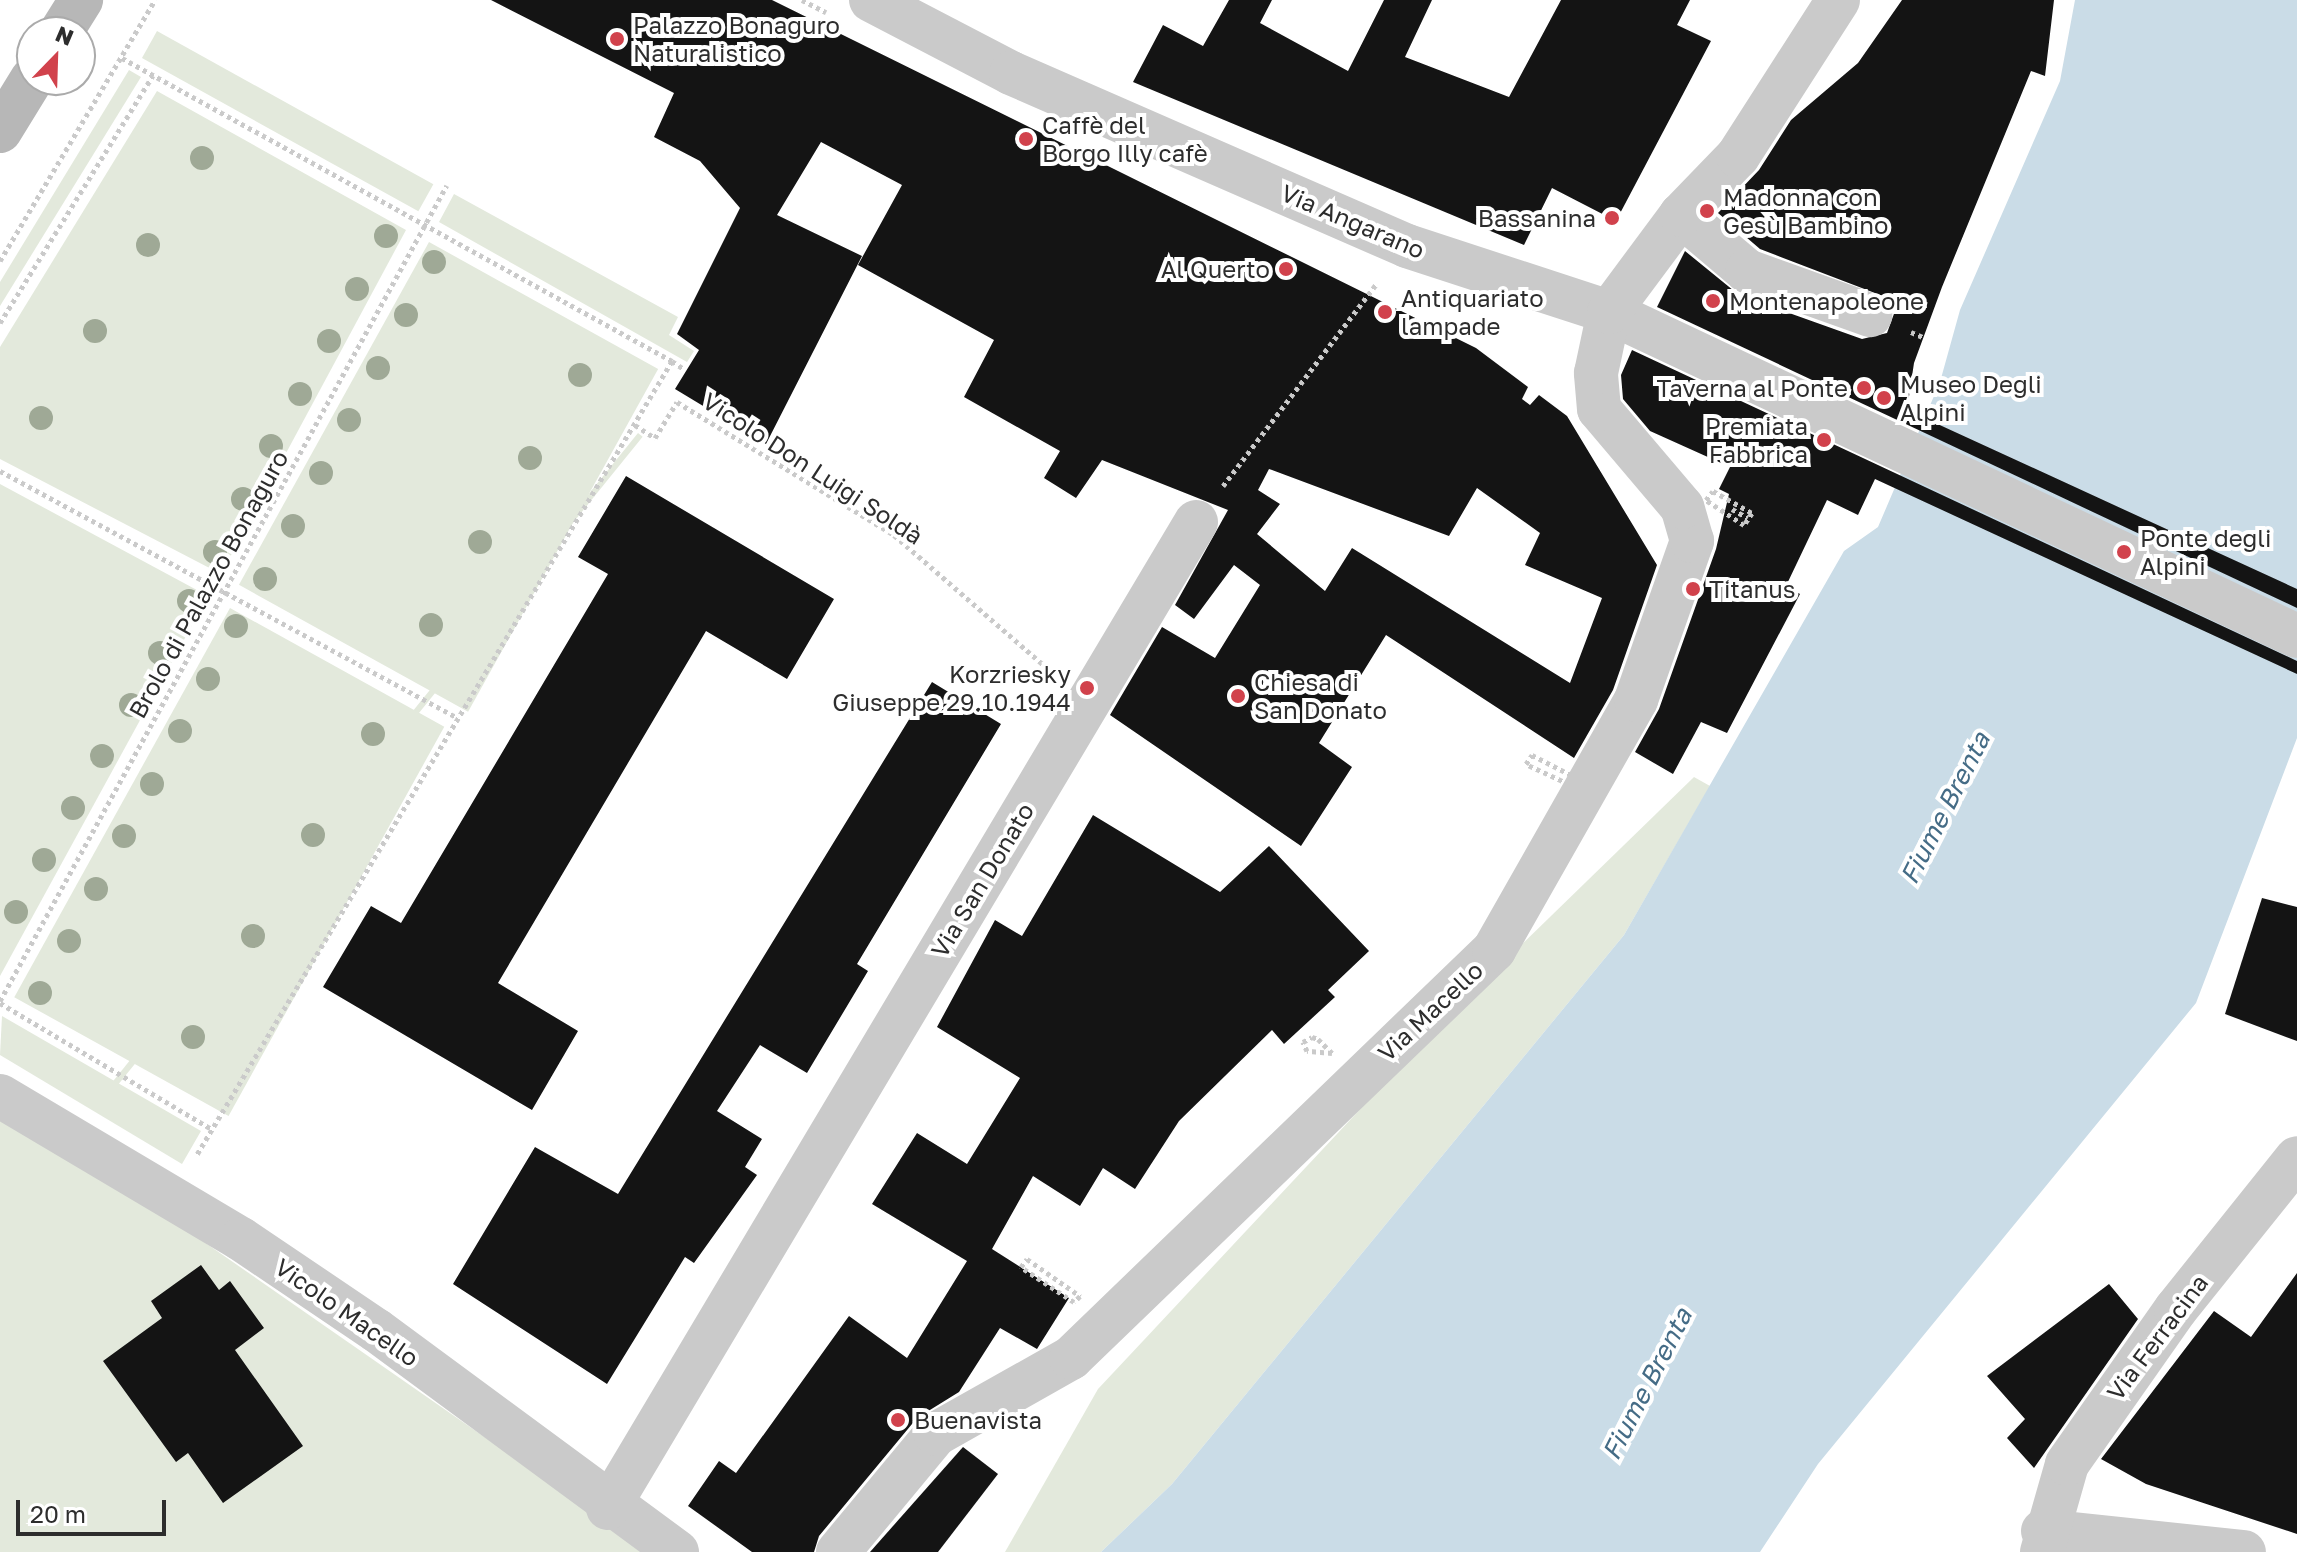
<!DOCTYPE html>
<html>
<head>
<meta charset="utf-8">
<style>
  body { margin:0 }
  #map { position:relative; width:2297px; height:1552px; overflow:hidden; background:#fff; font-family:"Golos Text",sans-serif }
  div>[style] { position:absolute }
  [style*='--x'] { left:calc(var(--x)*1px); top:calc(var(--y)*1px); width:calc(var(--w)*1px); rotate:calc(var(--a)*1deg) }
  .green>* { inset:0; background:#e3e9dc; transform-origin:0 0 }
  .water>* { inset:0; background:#cadce7 }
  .building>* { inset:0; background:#141414 }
  .path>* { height:5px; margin-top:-2.5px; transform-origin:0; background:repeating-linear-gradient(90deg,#cacaca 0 4px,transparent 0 8px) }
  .street>* { height:44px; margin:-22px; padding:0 22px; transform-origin:22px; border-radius:22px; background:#cacaca }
  .secondary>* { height:44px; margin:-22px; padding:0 22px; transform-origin:22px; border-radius:22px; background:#b7b7b7 }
  .trees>* { width:24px; height:24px; margin:-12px; border-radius:50%; background:#9fa996 }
  .dots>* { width:22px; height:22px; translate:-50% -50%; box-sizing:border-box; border:4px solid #fff; border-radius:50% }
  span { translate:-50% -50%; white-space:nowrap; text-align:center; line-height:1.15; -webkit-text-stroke:8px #fff; paint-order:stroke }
  .poi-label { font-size:24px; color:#2d2d2d }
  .left { translate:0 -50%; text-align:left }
  .right { translate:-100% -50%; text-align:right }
  .street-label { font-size:24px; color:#2d2d2d }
  .water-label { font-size:26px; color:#456c86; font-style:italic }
  .north { position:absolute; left:16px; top:16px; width:80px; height:80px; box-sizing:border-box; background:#fff; border:2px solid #ababab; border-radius:50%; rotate:23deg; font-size:22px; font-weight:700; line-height:32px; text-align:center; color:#2d2d2d }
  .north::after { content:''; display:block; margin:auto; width:28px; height:36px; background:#d1424c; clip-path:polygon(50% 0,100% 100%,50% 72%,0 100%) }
  .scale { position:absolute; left:16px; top:1500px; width:150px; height:36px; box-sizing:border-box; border:4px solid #2d2d2d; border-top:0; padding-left:10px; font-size:24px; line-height:28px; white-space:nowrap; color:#2d2d2d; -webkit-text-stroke:6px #fff; paint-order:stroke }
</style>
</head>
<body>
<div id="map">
  <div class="green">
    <i style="left:157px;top:31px;width:316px;height:31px;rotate:29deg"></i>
    <i style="clip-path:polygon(129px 70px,141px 77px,0 306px,0 282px)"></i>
    <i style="clip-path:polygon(157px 91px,406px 230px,221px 574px,0 459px,0 347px)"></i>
    <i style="clip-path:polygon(454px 194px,678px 317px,669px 335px,694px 351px,687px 362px,439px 222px)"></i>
    <i style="left:429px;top:242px;width:262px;height:392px;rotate:29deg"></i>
    <i style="left:638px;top:433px;width:6px;height:861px;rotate:39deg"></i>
    <i style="clip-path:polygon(0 484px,208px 596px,0 976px)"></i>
    <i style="left:230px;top:608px;width:245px;height:445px;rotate:29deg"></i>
    <i style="clip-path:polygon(1694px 777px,1710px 786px,1624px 935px,1172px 1484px,1101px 1552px,1005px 1552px,1098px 1389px,1440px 1024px)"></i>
    <i style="clip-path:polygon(2px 1016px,201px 1131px,182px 1164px,0 1055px)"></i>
    <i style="clip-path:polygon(0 1115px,148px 1203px,650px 1552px,0 1552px)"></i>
  </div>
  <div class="water">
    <i style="clip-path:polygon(2075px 0,2297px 0,2297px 738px,2196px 1003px,1818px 1464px,1760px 1552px,1101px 1552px,1172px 1484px,1624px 935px,1844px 551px,1878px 527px,1940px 382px,1960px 310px,2060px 81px)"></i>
  </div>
  <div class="building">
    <i style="clip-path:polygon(evenodd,491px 0,772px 0,1476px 348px,1528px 387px,1522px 399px,1530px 405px,1539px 395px,1567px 416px,1657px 565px,1613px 690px,1574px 758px,1386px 635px,1319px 743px,1352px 767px,1301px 846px,1110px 715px,1162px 627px,1215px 658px,1260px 585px,1234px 565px,1194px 619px,1175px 605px,1228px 510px,1102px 460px,1076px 498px,1044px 478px,1060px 451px,964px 397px,994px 340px,858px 265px,902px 185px,821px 142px,777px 215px,862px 256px,766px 444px,675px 389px,699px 350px,677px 334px,740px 208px,700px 161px,654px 137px,674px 93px,491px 0,1269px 469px,1449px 536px,1477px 488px,1540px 533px,1525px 565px,1602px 598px,1570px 683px,1352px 548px,1325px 591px,1257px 534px,1280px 504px,1258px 490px,1269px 469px)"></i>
    <i style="clip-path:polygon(1229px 0,1272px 0,1260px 23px,1348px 71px,1384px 0,1432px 0,1405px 57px,1509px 97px,1561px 0,1690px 0,1677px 25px,1711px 41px,1616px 221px,1552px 188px,1524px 245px,1133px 82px,1163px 25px,1203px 46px)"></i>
    <i style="clip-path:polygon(1902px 0,2054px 0,2045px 76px,2031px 71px,1942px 287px,1914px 363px,1907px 410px,2297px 589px,2297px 608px,1657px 307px,1685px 251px,1739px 295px,1862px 339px,1887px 333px,1895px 311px,1888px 298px,1760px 249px,1718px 213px,1759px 170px,1791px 120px,1858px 63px)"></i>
    <i style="clip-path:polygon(1632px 350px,2297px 661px,2297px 674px,1875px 479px,1858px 515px,1827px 500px,1786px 586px,1800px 594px,1727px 733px,1701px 722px,1673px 774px,1635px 752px,1659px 709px,1716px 549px,1729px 494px,1719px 489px,1730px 467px,1650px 431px,1623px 399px,1621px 375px)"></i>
    <i style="clip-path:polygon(626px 476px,834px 599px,787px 679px,706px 631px,498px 983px,578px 1031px,532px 1110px,323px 987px,371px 906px,401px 923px,608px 574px,578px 557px)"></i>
    <i style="clip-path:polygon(932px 682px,1001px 724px,857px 964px,868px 971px,807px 1073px,760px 1045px,717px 1111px,762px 1139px,745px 1167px,757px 1175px,694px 1263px,685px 1257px,607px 1384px,453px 1284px,535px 1147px,618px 1194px)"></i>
    <i style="clip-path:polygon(1093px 815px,1220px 892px,1269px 846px,1369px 951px,1328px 990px,1335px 997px,1284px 1044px,1272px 1030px,1179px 1121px,1135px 1189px,1103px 1168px,1080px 1206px,1033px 1176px,992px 1249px,1069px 1298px,1037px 1349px,1000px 1328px,959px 1392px,917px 1418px,819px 1536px,814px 1552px,752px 1552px,688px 1506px,719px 1461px,736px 1473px,849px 1316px,907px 1358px,967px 1261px,872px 1204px,917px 1133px,967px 1164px,1020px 1078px,937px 1027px,995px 920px,1022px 936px)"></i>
    <i style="clip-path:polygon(2262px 898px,2297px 907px,2297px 1041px,2225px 1014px)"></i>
    <i style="clip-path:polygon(201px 1265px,219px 1290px,230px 1281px,264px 1328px,235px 1350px,303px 1446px,223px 1503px,188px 1453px,176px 1462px,103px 1361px,162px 1318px,151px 1301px)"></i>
    <i style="clip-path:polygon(2297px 1273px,2297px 1534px,2146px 1484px,2101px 1459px,2214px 1311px,2251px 1337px)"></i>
    <i style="clip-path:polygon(2109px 1284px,2138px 1319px,2034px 1468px,2007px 1438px,2025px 1419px,1987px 1376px)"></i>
    <i style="clip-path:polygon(963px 1447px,998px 1474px,938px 1552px,870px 1552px)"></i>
  </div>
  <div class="path">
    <i style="--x:802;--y:0;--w:27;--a:27"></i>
    <i style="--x:122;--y:58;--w:628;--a:28.85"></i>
    <i style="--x:672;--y:361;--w:927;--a:120.91"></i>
    <i style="--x:0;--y:261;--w:304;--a:-59.3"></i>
    <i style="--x:0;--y:323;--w:291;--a:-58.3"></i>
    <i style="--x:1911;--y:332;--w:15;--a:23"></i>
    <i style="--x:672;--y:361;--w:14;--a:34"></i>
    <i style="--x:635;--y:425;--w:24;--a:33"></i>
    <i style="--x:655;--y:438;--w:42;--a:-58.6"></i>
    <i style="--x:677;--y:402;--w:255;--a:31.5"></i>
    <i style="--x:894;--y:535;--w:211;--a:41"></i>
    <i style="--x:0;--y:471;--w:520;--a:28.34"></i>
    <i style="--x:1223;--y:486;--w:255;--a:-52.8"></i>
    <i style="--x:1713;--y:491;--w:45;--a:29.4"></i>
    <i style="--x:1752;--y:513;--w:14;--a:124"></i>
    <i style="--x:1744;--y:525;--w:45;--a:-146.7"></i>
    <i style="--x:1706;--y:500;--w:11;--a:-52"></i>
    <i style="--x:1732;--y:509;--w:18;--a:29"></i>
    <i style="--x:1532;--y:755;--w:46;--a:27.1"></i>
    <i style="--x:1573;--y:776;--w:9;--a:117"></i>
    <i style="--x:1569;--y:784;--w:47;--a:-155.1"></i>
    <i style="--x:1526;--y:764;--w:11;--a:-56"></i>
    <i style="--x:0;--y:1001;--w:930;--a:-61.29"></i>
    <i style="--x:0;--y:1003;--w:246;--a:30.8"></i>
    <i style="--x:1312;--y:1037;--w:6;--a:18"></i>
    <i style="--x:1318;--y:1039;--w:20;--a:45"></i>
    <i style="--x:1332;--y:1053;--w:25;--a:-175"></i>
    <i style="--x:1307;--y:1051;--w:10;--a:-114"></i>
    <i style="--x:1303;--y:1042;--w:10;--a:-29"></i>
    <i style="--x:1027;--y:1259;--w:65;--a:34.9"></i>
    <i style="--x:1080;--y:1296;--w:8;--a:135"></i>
    <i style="--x:1074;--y:1302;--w:64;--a:-146.6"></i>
    <i style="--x:1021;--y:1267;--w:10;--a:-53"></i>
  </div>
  <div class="street">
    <i style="--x:871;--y:0;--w:158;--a:27.5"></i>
    <i style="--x:1011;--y:73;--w:432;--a:23.6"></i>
    <i style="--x:1407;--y:246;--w:213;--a:18.1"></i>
    <i style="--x:1609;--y:312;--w:760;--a:25.22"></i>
    <i style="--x:1681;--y:215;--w:87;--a:40.3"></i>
    <i style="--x:1747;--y:271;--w:131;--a:19.7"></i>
    <i style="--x:0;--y:1096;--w:280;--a:30.7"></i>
    <i style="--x:241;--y:1239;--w:163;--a:34"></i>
    <i style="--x:376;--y:1330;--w:374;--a:36.4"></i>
    <i style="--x:608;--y:1508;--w:1148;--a:-59.19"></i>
    <i style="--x:2043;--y:1531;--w:202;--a:6"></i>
    <i style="--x:838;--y:1552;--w:153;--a:-50.3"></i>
    <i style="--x:936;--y:1434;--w:155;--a:-29.4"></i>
    <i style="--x:1071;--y:1358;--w:588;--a:-43.97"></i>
    <i style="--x:1494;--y:950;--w:288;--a:-60.4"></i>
    <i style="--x:1636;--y:700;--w:169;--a:-70.6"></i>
    <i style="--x:1692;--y:541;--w:35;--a:-106"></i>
    <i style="--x:1682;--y:507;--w:128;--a:-130.3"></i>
    <i style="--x:1599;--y:409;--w:36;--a:-95"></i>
    <i style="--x:1596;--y:373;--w:62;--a:-78"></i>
    <i style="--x:1609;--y:312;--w:121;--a:-53.4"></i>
    <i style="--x:1681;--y:215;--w:82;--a:-46"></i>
    <i style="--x:1738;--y:156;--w:185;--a:-57.3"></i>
    <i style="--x:2042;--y:1552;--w:91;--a:-74.1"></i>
    <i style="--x:2067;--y:1464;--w:189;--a:-54.9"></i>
    <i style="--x:2176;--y:1309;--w:193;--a:-51.3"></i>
  </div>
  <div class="secondary">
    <i style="--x:61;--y:32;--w:38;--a:-58"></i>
    <i style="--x:0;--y:131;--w:61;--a:-58.4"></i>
  </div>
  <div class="trees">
    <i style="left:202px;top:158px"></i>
    <i style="left:386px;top:236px"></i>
    <i style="left:148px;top:245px"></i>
    <i style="left:434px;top:262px"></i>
    <i style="left:357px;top:289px"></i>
    <i style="left:406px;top:315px"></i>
    <i style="left:95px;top:331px"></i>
    <i style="left:329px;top:341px"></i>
    <i style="left:378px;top:368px"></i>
    <i style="left:580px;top:375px"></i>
    <i style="left:300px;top:394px"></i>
    <i style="left:41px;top:418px"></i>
    <i style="left:349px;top:420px"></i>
    <i style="left:271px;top:446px"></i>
    <i style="left:530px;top:458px"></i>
    <i style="left:321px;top:473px"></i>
    <i style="left:243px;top:499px"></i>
    <i style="left:293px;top:526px"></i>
    <i style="left:480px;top:542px"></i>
    <i style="left:215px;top:552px"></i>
    <i style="left:265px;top:579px"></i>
    <i style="left:189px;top:601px"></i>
    <i style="left:431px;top:625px"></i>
    <i style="left:236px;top:626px"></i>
    <i style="left:160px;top:653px"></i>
    <i style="left:208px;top:679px"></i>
    <i style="left:131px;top:705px"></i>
    <i style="left:180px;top:731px"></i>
    <i style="left:373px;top:734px"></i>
    <i style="left:102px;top:756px"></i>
    <i style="left:152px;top:784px"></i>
    <i style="left:73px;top:808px"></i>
    <i style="left:313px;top:835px"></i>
    <i style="left:124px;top:836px"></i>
    <i style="left:44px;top:860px"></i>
    <i style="left:96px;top:889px"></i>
    <i style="left:16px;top:912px"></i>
    <i style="left:253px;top:936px"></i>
    <i style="left:69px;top:941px"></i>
    <i style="left:40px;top:993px"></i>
    <i style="left:193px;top:1037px"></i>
  </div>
  <div class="dots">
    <i style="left:617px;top:39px;background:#d1424c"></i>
    <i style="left:1026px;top:139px;background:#d1424c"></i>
    <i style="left:1707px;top:211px;background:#d1424c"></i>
    <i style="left:1612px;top:218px;background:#d1424c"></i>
    <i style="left:1286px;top:269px;background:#d1424c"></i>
    <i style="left:1713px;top:301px;background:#d1424c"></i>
    <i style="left:1385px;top:312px;background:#d1424c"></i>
    <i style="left:1864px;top:388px;background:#d1424c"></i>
    <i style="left:1884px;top:398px;background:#d1424c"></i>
    <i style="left:1824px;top:440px;background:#d1424c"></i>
    <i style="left:2124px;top:552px;background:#d1424c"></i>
    <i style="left:1693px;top:589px;background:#d1424c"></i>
    <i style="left:1087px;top:688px;background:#d1424c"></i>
    <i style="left:1238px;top:696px;background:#d1424c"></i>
    <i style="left:898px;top:1420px;background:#d1424c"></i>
  </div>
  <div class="poi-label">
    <span class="left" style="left:633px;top:39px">Palazzo Bonaguro<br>Naturalistico</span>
    <span class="left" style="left:1042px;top:139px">Caffè del<br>Borgo Illy cafè</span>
    <span class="left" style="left:1723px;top:211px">Madonna con<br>Gesù Bambino</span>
    <span class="right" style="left:1596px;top:218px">Bassanina</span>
    <span class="right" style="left:1270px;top:269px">Al Querto</span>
    <span class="left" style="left:1401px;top:312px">Antiquariato<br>lampade</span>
    <span class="left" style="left:1729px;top:301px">Montenapoleone</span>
    <span class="left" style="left:1900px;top:398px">Museo Degli<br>Alpini</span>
    <span class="right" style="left:1848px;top:388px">Taverna al Ponte</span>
    <span class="right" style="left:1808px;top:440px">Premiata<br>Fabbrica</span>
    <span class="left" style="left:2140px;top:552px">Ponte degli<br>Alpini</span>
    <span class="left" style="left:1709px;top:589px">Titanus</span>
    <span class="right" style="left:1071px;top:688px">Korzriesky<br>Giuseppe 29.10.1944</span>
    <span class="left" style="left:1254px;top:696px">Chiesa di<br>San Donato</span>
    <span class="left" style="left:914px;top:1420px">Buenavista</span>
  </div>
  <div class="street-label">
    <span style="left:1353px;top:221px;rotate:23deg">Via Angarano</span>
    <span style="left:813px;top:468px;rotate:33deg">Vicolo Don Luigi Soldà</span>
    <span style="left:208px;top:584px;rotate:-61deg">Brolo di Palazzo Bonaguro</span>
    <span style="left:982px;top:880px;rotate:-59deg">Via San Donato</span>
    <span style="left:1430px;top:1011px;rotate:-43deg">Via Macello</span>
    <span style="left:347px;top:1312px;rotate:35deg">Vicolo Macello</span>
    <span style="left:2157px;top:1337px;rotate:-53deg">Via Ferracina</span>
  </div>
  <div class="water-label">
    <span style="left:1945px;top:808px;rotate:-63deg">Fiume Brenta</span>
    <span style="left:1647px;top:1384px;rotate:-63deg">Fiume Brenta</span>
  </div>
  <div class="north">N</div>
  <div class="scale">20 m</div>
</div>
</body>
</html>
